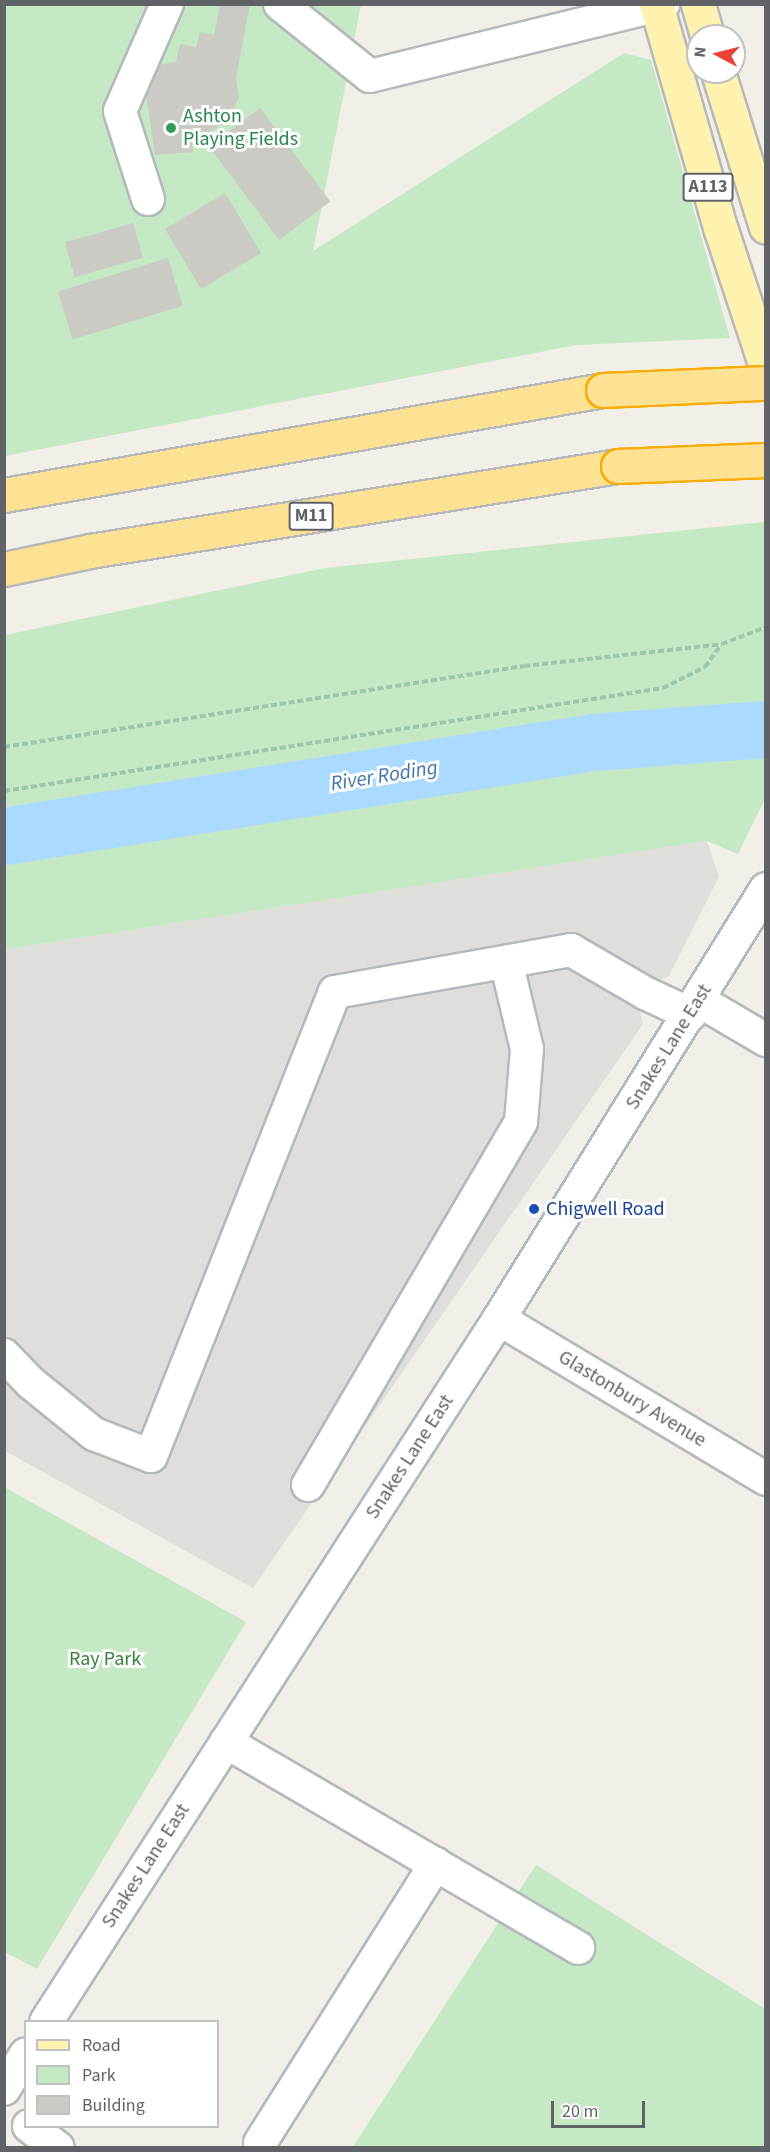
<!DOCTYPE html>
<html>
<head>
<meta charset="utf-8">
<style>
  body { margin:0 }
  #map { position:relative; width:770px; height:2152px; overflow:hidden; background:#f1efe8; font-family:"Source Sans 3",sans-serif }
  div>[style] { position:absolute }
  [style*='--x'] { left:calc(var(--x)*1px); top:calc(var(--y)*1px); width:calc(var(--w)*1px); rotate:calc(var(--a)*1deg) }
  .industrial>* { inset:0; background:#e0deda }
  .green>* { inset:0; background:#c5e8c5 }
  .river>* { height:57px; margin:-28.5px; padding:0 28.5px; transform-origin:28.5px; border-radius:28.5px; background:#aadaff }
  .building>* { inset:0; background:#cccac5; transform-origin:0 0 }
  .path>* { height:4px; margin-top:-2px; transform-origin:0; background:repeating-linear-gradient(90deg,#9cc7a9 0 6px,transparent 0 9px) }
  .roads { filter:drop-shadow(2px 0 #b5b8bc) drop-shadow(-2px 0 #b5b8bc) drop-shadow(0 2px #b5b8bc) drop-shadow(0 -2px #b5b8bc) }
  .minor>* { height:32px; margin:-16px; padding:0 16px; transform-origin:16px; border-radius:16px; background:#fff }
  .major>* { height:33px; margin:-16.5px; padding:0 16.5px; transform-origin:16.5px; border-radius:16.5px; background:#fff2af }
  .highway>* { height:33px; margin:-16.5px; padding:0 16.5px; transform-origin:16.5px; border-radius:16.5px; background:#fde293 }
  .bridges { filter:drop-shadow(2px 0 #f9ab00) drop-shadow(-2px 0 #f9ab00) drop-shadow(0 2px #f9ab00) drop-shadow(0 -2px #f9ab00) }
  .highway-bridge>* { height:33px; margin:-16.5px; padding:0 16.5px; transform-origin:16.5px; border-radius:16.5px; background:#fde293 }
  .dots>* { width:16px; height:16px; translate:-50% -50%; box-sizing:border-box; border:3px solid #fff; border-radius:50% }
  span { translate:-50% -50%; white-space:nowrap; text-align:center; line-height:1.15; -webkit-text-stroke:6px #fff; paint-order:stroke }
  .shield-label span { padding:2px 4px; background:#fff; border:2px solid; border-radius:4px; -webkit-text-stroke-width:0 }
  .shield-label { font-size:18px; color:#5f6368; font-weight:700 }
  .leisure-label { font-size:20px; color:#27864d }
  .left { translate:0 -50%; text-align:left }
  .street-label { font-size:20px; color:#5f6368 }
  .transit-label { font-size:20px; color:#164399 }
  .park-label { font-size:20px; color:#348238 }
  .water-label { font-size:21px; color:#4174aa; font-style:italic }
  .frame { position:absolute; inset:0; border:6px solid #5f6368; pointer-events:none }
  .legend { position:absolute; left:24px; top:2020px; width:195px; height:108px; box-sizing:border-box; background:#fff; border:2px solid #bfc1c3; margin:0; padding:8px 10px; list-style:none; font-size:18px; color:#5f6368 }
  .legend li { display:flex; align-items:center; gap:12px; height:30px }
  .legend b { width:30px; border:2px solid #bfc1c3 }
  .north { position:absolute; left:686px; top:24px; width:60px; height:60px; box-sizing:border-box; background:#fff; border:2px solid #bfc1c3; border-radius:50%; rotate:277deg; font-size:16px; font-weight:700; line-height:24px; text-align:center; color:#5f6368 }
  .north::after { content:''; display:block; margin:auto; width:21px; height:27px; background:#ea4335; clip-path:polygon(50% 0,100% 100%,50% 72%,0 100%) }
  .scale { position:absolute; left:551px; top:2101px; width:94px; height:27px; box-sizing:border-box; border:3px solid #5f6368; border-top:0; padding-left:8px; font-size:18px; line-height:21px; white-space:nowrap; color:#5f6368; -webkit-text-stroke:4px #fff; paint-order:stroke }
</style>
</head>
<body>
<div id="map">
  <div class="industrial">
    <i style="clip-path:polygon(707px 841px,719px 877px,669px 976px,651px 984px,638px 1004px,643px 1024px,253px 1588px,5px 1451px,4px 946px,8px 949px)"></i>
  </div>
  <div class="green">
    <i style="clip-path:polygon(5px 5px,361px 5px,313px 251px,624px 53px,651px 60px,730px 338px,576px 345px,5px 456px)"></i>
    <i style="clip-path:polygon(765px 522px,765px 799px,738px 854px,707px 841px,8px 949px,5px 946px,5px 635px,325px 568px)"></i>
    <i style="clip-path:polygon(4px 1487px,246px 1622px,37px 1969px,5px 1952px)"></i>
    <i style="clip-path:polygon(536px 1865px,765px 2009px,765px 2147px,352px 2148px)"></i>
  </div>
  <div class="river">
    <i style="--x:4;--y:836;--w:596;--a:-9.07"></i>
    <i style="--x:593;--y:742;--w:173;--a:-4.3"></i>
  </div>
  <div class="building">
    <i style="clip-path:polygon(220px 4px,250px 4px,236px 78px,239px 97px,228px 122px,192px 141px,193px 152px,155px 155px,142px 67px,176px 62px,180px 44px,196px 47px,200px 32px,214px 35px)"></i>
    <i style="left:260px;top:108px;width:117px;height:64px;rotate:53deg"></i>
    <i style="left:225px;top:193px;width:70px;height:70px;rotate:59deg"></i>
    <i style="left:133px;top:223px;width:36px;height:71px;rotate:74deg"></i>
    <i style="left:168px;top:258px;width:50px;height:115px;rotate:73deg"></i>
  </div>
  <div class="path">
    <i style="--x:4;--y:747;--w:526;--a:-8.85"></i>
    <i style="--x:524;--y:666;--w:199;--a:-6.3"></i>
    <i style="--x:722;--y:644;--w:47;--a:-21.1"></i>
    <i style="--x:4;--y:791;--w:667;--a:-8.88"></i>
    <i style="--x:663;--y:688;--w:47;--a:-26.6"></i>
    <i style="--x:705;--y:667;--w:27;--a:-54"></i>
  </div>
  <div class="roads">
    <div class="minor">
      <i style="--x:280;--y:4;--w:115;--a:38.7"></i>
      <i style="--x:370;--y:76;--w:302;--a:-13.8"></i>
      <i style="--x:148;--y:199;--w:92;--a:-107.7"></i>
      <i style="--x:120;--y:111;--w:117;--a:-66.3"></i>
      <i style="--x:698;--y:1000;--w:79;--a:30.5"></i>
      <i style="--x:499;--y:1319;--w:311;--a:30.9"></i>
      <i style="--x:4;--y:1355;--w:39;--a:46"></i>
      <i style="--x:31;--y:1383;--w:81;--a:39"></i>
      <i style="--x:94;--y:1434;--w:61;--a:21.1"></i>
      <i style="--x:151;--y:1456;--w:499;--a:-68.4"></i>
      <i style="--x:335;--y:992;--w:240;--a:-10.1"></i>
      <i style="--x:571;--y:950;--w:86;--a:30.2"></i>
      <i style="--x:645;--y:993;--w:50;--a:25"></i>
      <i style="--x:308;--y:1485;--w:421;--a:-59.6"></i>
      <i style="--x:521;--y:1122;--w:73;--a:-85.3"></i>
      <i style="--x:527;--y:1049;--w:90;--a:-103.4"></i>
      <i style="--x:226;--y:1742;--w:408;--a:30.3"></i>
      <i style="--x:46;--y:2022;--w:836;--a:-57.2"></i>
      <i style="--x:499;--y:1319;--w:506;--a:-58.16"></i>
      <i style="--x:4;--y:2089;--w:41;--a:-57.8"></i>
      <i style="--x:29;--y:2126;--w:36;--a:37"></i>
      <i style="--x:260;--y:2143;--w:330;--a:-57.8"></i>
    </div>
    <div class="major">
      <i style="--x:656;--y:4;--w:235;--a:74"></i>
      <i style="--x:721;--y:230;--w:144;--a:71.8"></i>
      <i style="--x:698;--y:4;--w:33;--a:74"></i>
      <i style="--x:718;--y:72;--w:162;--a:72.8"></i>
    </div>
    <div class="highway">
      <i style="--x:4;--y:495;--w:608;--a:-9.94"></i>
      <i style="--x:4;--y:569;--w:88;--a:-11.8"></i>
      <i style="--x:90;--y:551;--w:535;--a:-9.15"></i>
    </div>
  </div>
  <div class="bridges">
    <div class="highway-bridge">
      <i style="--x:603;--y:390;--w:163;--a:-2.5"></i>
      <i style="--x:618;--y:466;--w:148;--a:-2.3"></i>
    </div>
  </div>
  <div class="dots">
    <i style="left:171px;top:128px;background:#2e9e5b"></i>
    <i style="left:534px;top:1209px;background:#1a4fb4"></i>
  </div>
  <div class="shield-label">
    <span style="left:708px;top:187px">A113</span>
    <span style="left:311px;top:516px">M11</span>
  </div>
  <div class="leisure-label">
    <span class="left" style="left:183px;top:128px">Ashton<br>Playing Fields</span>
  </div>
  <div class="street-label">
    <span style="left:669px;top:1047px;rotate:-58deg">Snakes Lane East</span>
    <span style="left:632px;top:1399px;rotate:31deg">Glastonbury Avenue</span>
    <span style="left:410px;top:1457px;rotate:-57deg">Snakes Lane East</span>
    <span style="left:146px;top:1866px;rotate:-57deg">Snakes Lane East</span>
  </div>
  <div class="transit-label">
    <span class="left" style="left:546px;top:1209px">Chigwell Road</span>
  </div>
  <div class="park-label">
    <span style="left:105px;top:1659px">Ray Park</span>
  </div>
  <div class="water-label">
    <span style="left:384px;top:775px;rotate:-9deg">River Roding</span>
  </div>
  <div class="frame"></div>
  <ul class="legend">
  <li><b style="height:8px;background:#fff2af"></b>Road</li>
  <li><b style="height:16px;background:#c5e8c5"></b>Park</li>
  <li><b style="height:16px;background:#cccac5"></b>Building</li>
  </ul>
  <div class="north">N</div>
  <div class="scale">20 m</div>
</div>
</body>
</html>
